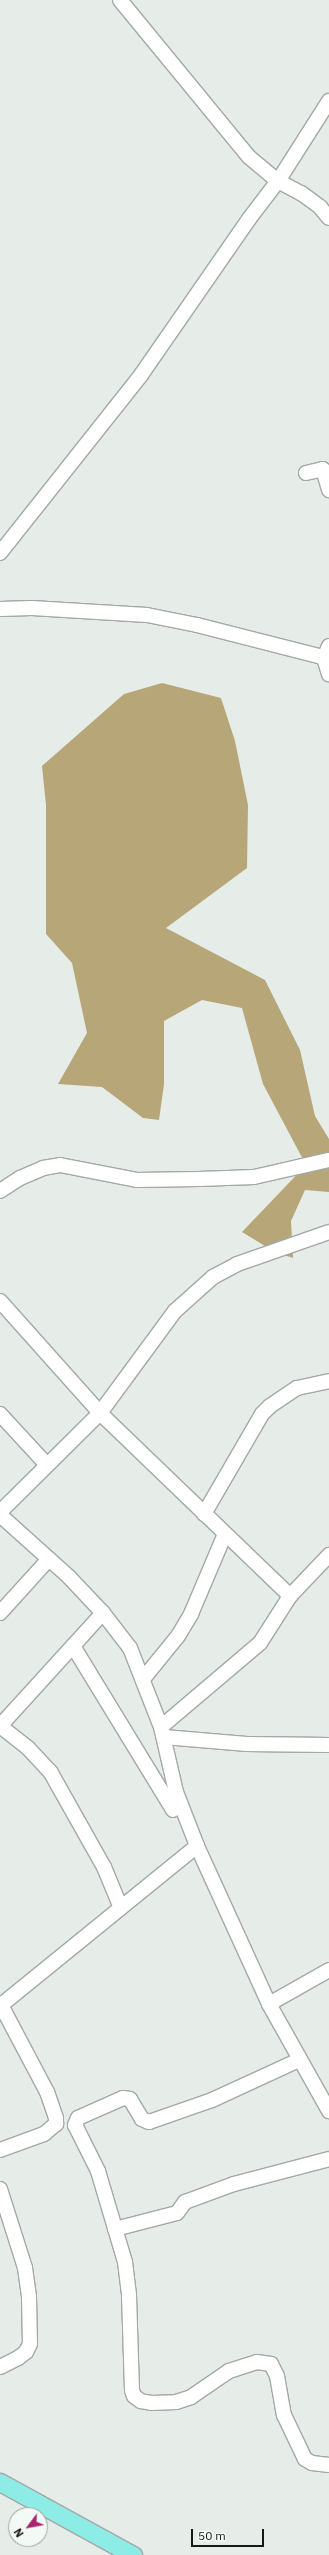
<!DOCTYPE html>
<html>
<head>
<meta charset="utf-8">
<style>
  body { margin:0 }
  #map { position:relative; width:329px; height:2555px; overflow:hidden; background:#e6ece8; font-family:"IBM Plex Sans",sans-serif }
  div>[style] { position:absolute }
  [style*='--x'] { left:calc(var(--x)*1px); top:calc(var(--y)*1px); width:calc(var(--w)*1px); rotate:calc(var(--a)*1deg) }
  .forest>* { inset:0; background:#b7a678 }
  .roads { filter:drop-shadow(1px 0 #a3a9a5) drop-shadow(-1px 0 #a3a9a5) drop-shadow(0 1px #a3a9a5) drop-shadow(0 -1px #a3a9a5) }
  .minor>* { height:14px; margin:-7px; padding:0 7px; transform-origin:7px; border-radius:7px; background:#fff }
  .major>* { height:17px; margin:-8.5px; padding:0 8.5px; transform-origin:8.5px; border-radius:8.5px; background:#8eece6 }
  span { translate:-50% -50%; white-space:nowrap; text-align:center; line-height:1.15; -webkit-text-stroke:4px #f3faf5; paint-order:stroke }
  .north { position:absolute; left:8px; top:2507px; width:40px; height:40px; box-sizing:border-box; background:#f3faf5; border:1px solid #9ba09c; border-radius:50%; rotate:238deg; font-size:11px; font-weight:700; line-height:16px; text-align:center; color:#161817 }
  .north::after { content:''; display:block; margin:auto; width:14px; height:18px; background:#a9256f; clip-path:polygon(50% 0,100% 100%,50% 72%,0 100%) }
  .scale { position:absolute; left:191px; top:2529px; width:73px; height:18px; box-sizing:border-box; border:2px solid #161817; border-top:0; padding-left:5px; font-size:12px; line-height:14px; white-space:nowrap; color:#161817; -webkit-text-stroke:3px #f3faf5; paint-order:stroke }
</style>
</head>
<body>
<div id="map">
  <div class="forest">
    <i style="clip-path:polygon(162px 683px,221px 698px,235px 741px,248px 805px,247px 868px,166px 928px,265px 980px,300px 1050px,315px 1116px,329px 1139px,329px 1192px,305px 1190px,291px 1221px,293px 1258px,273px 1251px,242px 1232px,306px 1165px,263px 1084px,242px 1008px,202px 1000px,164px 1021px,164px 1084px,159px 1120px,143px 1118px,102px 1087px,58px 1084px,87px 1033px,72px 963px,46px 934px,46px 805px,42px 766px,124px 694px)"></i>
  </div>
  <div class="roads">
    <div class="minor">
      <i style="--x:120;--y:0;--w:203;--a:50.6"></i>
      <i style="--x:249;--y:157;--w:38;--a:40"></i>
      <i style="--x:278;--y:181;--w:26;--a:28"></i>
      <i style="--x:301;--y:193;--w:24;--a:36"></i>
      <i style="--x:320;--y:207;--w:14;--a:51"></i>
      <i style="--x:306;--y:473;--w:17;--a:-13"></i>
      <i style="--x:323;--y:469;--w:22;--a:74"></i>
      <i style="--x:0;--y:553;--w:227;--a:-51.6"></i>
      <i style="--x:141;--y:375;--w:190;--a:-55.3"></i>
      <i style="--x:249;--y:219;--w:48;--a:-52.7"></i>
      <i style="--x:278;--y:181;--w:95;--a:-57.5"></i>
      <i style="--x:0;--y:609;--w:32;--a:-2"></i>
      <i style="--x:32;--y:608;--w:115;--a:3.5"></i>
      <i style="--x:147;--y:615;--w:51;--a:11.3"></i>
      <i style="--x:197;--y:625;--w:126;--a:14.3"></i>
      <i style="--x:319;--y:656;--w:5;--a:22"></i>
      <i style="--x:324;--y:658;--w:17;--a:73"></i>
      <i style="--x:324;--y:658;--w:13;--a:-67"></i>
      <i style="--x:0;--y:1191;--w:24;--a:-33"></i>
      <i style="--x:20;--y:1178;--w:25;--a:-23"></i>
      <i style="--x:43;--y:1168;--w:17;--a:-10"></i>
      <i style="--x:60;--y:1165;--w:78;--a:11"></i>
      <i style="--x:137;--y:1180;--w:62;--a:-0.9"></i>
      <i style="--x:199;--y:1179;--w:55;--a:-2.1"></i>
      <i style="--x:254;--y:1177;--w:77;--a:-12.8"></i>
      <i style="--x:0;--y:1301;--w:150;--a:48.2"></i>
      <i style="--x:100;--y:1413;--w:264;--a:43.9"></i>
      <i style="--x:0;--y:1414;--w:69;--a:47.3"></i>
      <i style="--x:0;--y:1512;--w:141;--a:-44.7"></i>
      <i style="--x:100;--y:1413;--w:127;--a:-53.7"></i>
      <i style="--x:175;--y:1311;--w:51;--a:-41.8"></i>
      <i style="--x:213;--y:1277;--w:27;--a:-28"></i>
      <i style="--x:237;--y:1264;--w:97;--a:-19.2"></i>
      <i style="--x:204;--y:1514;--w:116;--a:-59.9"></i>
      <i style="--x:262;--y:1414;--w:11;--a:-45"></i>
      <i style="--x:270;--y:1406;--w:32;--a:-34"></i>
      <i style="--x:297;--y:1388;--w:33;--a:-12"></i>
      <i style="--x:0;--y:1515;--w:93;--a:41.9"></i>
      <i style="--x:69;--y:1577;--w:50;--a:46.6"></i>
      <i style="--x:103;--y:1613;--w:44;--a:52.4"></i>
      <i style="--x:130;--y:1648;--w:85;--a:68.6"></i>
      <i style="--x:161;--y:1727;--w:67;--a:77"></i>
      <i style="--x:176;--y:1792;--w:58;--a:68.7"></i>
      <i style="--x:197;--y:1846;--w:174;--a:65.5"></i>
      <i style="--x:269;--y:2004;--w:123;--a:60.7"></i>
      <i style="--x:0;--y:1613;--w:73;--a:-47.8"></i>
      <i style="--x:73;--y:1646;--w:192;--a:58.6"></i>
      <i style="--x:143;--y:1679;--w:55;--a:-50.9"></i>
      <i style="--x:178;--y:1636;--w:26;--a:-59"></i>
      <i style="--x:191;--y:1614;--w:87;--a:-67"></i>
      <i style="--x:0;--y:1726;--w:36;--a:38"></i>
      <i style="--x:28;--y:1748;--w:34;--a:47"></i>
      <i style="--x:51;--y:1773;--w:108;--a:60.6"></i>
      <i style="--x:104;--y:1867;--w:44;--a:67.5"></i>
      <i style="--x:0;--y:1726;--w:153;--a:-47.7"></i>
      <i style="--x:161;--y:1727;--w:130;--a:-40.3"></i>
      <i style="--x:260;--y:1643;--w:56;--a:-57.4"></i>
      <i style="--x:290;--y:1596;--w:57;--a:-46.4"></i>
      <i style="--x:164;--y:1737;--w:83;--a:4.8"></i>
      <i style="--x:247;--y:1744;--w:82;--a:0.7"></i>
      <i style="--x:269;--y:2004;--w:69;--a:-29.5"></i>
      <i style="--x:0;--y:2006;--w:254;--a:-39.1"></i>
      <i style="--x:299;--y:2060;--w:96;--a:155.3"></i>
      <i style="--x:212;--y:2100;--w:67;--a:160.8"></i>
      <i style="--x:149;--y:2122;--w:8;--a:-157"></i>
      <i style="--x:142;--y:2119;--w:23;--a:-121"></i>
      <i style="--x:130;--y:2099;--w:7;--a:-172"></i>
      <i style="--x:123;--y:2098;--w:49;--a:156"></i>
      <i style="--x:78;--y:2118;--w:8;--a:113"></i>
      <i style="--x:75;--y:2125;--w:51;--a:63.4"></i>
      <i style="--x:98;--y:2171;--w:95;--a:73.5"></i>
      <i style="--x:125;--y:2262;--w:33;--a:83"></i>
      <i style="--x:129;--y:2295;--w:95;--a:88.2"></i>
      <i style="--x:132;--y:2390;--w:6;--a:72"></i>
      <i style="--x:134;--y:2396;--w:9;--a:36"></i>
      <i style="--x:141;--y:2401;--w:10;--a:11"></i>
      <i style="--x:151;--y:2403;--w:25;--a:-2"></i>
      <i style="--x:176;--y:2402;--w:16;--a:-18"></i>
      <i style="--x:191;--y:2397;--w:46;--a:-34.4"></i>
      <i style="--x:229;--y:2371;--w:29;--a:-18"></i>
      <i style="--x:257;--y:2362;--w:14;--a:8"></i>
      <i style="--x:271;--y:2364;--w:13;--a:63"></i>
      <i style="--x:277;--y:2376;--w:40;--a:80"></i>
      <i style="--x:284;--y:2415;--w:49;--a:64.5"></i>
      <i style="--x:305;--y:2459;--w:8;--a:30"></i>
      <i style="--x:312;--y:2463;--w:17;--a:7"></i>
      <i style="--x:0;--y:2150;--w:47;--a:-20"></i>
      <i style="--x:44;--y:2134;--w:16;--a:-40"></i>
      <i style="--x:56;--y:2124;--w:6;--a:-90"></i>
      <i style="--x:56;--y:2118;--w:28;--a:-109"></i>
      <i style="--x:47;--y:2092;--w:98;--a:-117.9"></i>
      <i style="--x:0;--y:2189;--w:83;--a:72.4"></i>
      <i style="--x:25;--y:2268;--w:29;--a:82"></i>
      <i style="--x:29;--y:2297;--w:47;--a:88.8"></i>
      <i style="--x:30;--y:2344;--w:9;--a:117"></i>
      <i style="--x:26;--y:2352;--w:10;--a:143"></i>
      <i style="--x:18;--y:2358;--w:20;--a:153"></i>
      <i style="--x:115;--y:2229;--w:64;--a:-14.5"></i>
      <i style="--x:177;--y:2213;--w:14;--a:-54"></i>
      <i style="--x:185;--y:2202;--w:52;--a:-20.2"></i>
      <i style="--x:234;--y:2184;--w:98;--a:-14.7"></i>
    </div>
    <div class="major">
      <i style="--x:0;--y:2482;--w:152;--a:28.8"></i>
    </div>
  </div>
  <div class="north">N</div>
  <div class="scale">50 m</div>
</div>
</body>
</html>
